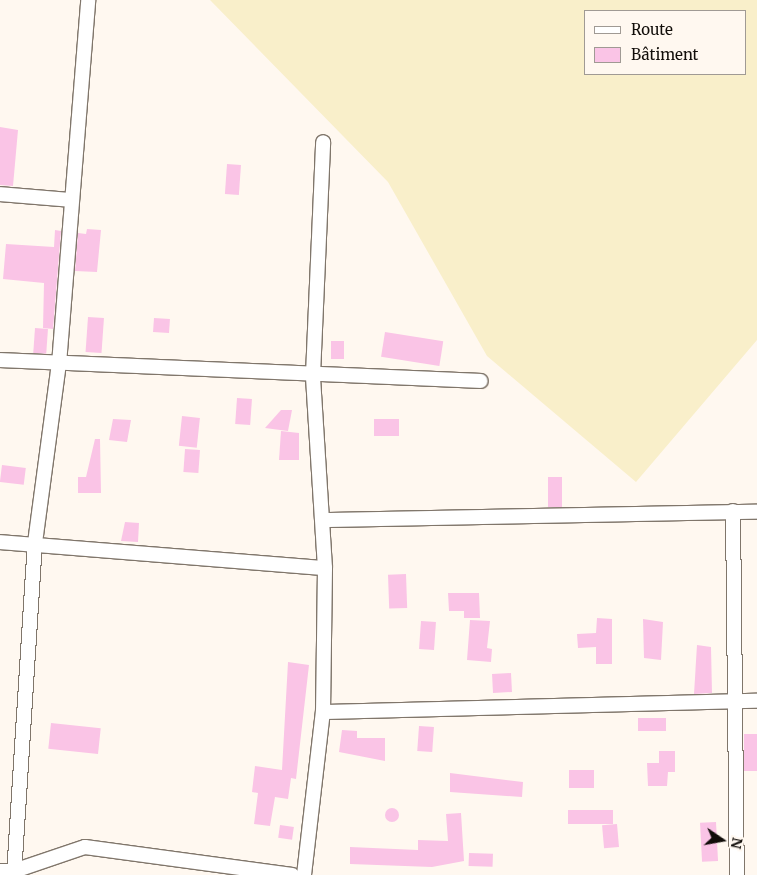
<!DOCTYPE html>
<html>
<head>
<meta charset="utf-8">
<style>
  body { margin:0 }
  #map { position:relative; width:757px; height:875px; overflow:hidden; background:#fff8f0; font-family:Merriweather,serif }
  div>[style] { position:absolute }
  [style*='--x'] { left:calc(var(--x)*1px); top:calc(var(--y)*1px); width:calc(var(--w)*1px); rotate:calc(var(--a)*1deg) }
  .sand>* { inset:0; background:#f9efca }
  .building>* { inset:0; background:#fac4e6; transform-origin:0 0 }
  .round { border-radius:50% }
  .roads { filter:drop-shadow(1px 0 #80766b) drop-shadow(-1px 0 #80766b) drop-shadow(0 1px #80766b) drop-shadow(0 -1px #80766b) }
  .minor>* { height:14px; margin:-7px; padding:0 7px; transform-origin:7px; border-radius:7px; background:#fff }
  span { translate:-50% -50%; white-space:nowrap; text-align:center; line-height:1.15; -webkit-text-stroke:4.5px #fff8f0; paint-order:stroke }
  .legend { position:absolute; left:584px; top:10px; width:162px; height:65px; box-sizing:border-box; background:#fff8f0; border:1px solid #a09a94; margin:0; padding:6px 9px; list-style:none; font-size:15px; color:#110d09 }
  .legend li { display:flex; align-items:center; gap:10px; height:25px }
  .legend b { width:25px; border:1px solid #a09a94 }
  .north { position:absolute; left:697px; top:815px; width:50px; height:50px; -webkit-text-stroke:4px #fff8f0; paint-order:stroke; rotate:102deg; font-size:14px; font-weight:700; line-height:20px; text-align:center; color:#110d09 }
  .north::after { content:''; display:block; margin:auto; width:18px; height:22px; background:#110d09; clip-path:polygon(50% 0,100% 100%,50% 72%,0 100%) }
</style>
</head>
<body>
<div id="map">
  <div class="sand">
    <i style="clip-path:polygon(evenodd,210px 0,757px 0,757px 340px,636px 482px,487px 356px,388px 182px,210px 0,586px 11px,746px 11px,746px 74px,586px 74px,586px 11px)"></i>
  </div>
  <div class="building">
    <i style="clip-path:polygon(0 127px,18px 130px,13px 186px,0 185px)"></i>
    <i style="left:227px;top:164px;width:14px;height:30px;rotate:4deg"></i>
    <i style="clip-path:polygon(87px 229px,101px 230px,97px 272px,75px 271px,78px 233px,86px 234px)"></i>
    <i style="clip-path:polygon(55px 230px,61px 231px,53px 329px,43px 328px,44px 283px,3px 279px,6px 244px,54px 247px)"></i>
    <i style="left:88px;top:317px;width:16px;height:35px;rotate:4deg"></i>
    <i style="left:154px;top:318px;width:16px;height:14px;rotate:4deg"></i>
    <i style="left:35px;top:328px;width:13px;height:25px;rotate:4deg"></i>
    <i style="left:385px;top:332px;width:59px;height:25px;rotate:9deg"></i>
    <i style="left:331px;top:341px;width:13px;height:18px"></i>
    <i style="left:237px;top:398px;width:15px;height:26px;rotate:4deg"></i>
    <i style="clip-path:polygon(281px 410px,292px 410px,288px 431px,265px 428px)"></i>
    <i style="left:182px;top:416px;width:18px;height:30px;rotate:6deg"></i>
    <i style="clip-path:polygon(113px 419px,131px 420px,127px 442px,109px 440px)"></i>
    <i style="left:374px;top:419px;width:25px;height:17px"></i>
    <i style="clip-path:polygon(281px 431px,299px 433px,299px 460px,279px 460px)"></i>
    <i style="clip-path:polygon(95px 439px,100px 439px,101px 493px,78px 493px,78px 477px,86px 477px)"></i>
    <i style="left:185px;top:449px;width:15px;height:23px;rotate:4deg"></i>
    <i style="left:2px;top:465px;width:24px;height:17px;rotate:7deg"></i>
    <i style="left:548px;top:477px;width:14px;height:30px"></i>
    <i style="clip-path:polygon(125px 522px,139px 523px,138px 542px,121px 541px)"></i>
    <i style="left:406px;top:574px;width:34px;height:18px;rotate:88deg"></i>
    <i style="clip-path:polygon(448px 593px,479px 593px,480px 618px,464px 618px,464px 611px,449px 611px)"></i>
    <i style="clip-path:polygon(597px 618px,612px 619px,612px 664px,596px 664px,596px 647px,578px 648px,577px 634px,596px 633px)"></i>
    <i style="clip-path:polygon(643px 619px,663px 622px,661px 660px,644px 658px)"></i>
    <i style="clip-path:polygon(470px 620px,490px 621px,487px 648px,492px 649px,491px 662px,467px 660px)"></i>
    <i style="left:421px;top:621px;width:15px;height:28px;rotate:4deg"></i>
    <i style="clip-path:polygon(697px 645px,711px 647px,712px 693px,694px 694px)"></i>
    <i style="clip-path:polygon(288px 662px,309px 665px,296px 779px,291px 778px,288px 799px,275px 797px,270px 826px,254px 824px,258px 793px,252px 792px,255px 766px,282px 770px)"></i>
    <i style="left:511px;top:673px;width:19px;height:19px;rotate:87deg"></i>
    <i style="left:638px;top:718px;width:28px;height:13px"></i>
    <i style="left:51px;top:723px;width:50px;height:26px;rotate:6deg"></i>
    <i style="left:419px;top:726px;width:15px;height:25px;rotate:4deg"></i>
    <i style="clip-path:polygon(342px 730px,357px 731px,357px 738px,385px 738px,385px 761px,339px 752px)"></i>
    <i style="left:757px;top:734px;width:37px;height:13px;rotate:90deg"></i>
    <i style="clip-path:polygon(659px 751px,675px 751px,675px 772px,668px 772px,667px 786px,648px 786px,647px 763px,659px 763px)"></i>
    <i style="left:594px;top:770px;width:18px;height:25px;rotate:90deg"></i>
    <i style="clip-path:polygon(450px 773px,523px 782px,522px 797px,450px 792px)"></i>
    <i class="round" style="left:385px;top:808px;width:14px;height:14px"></i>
    <i style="left:613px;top:810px;width:14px;height:45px;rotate:90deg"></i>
    <i style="clip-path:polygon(461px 813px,464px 861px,432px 867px,350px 864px,350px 847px,418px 850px,418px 840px,448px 841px,446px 814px)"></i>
    <i style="left:716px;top:822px;width:39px;height:16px;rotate:87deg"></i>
    <i style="left:617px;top:824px;width:23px;height:15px;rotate:85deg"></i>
    <i style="left:280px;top:825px;width:14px;height:13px;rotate:8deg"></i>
    <i style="left:469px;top:853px;width:24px;height:13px;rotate:2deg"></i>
  </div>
  <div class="roads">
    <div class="minor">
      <i style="--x:0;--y:194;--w:72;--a:4.8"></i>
      <i style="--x:0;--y:360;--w:481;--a:2.5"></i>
      <i style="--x:733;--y:511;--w:364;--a:89.4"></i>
      <i style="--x:323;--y:520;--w:434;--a:-1.1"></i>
      <i style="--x:0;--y:542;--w:326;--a:4.6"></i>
      <i style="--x:323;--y:712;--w:434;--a:-1.5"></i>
      <i style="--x:0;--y:871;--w:14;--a:0"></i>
      <i style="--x:14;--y:871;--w:75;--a:-18.7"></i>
      <i style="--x:85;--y:847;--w:209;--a:7.7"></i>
      <i style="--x:14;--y:875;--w:333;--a:-86.4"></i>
      <i style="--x:35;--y:543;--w:181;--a:-82.4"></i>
      <i style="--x:59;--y:364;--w:365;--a:-85.4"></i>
      <i style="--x:304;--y:875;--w:164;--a:-83.4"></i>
      <i style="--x:323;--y:712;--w:144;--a:-89.2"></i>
      <i style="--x:325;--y:568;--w:193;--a:-93.6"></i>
      <i style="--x:313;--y:375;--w:233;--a:-87.5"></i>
    </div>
  </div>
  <ul class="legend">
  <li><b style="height:6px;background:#fff"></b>Route</li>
  <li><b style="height:14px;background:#fac4e6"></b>Bâtiment</li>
  </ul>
  <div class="north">N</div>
</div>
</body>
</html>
